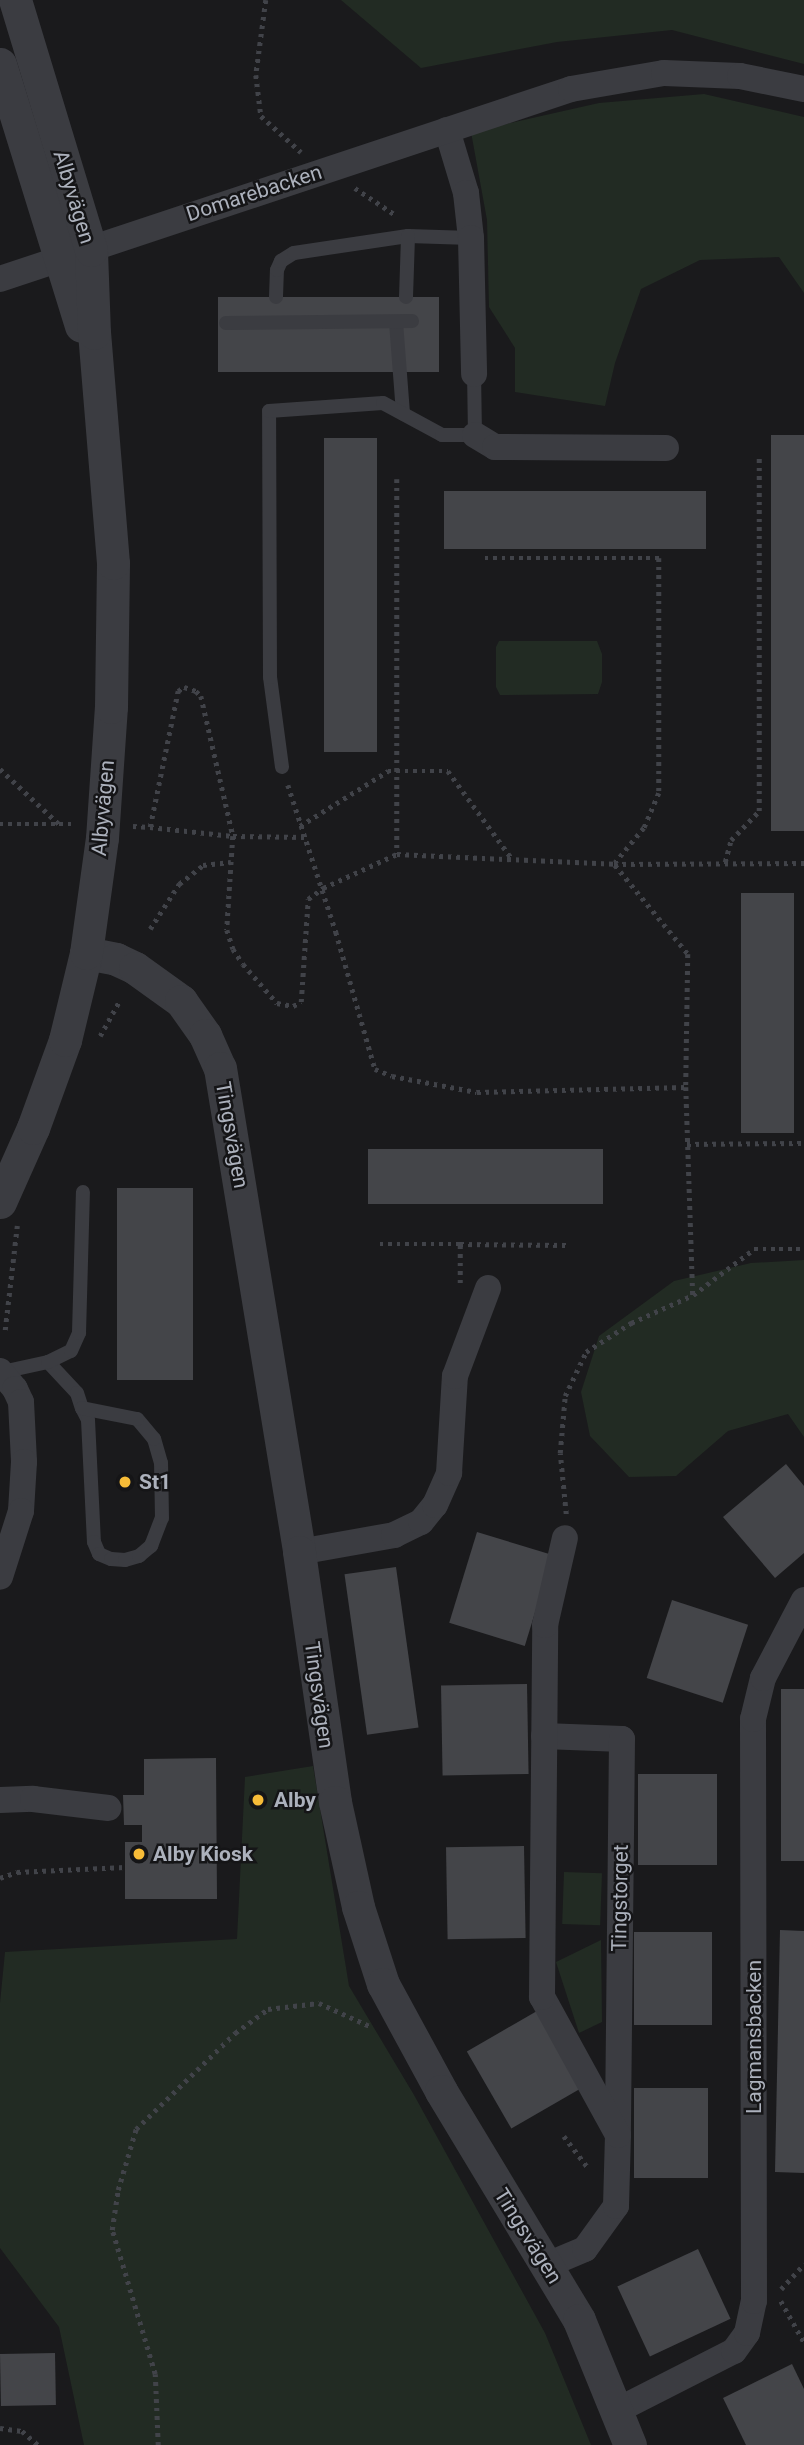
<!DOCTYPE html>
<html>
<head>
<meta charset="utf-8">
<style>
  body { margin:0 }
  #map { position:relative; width:804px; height:2445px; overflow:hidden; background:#1a1a1c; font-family:Roboto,sans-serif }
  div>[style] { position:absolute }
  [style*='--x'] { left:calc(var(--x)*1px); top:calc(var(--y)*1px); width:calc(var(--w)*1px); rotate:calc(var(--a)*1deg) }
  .green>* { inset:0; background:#222b23; transform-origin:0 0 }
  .building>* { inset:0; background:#444549; transform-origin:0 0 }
  .path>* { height:4.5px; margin-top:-2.25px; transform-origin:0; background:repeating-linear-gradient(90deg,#414349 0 3.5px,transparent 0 8.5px) }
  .service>* { height:14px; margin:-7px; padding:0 7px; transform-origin:7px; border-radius:7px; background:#3b3c41 }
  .minor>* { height:26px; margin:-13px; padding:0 13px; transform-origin:13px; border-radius:13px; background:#3b3c41 }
  .tertiary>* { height:33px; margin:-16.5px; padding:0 16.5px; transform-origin:16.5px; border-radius:16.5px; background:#3b3c41 }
  .dots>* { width:19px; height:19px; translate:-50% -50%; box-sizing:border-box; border:4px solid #151517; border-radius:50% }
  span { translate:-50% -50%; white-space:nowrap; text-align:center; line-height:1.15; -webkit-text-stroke:5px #151517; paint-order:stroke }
  .street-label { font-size:21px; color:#acb1bc }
  .poi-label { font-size:21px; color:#acb1bc; font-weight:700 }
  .left { translate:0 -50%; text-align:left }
</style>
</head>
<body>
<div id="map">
  <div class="green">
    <i style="clip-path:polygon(341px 0,804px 0,804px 64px,672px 30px,557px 42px,421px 68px)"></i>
    <i style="clip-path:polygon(704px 94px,804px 117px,804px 293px,779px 257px,700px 260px,641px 289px,615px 363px,605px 406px,515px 392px,515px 348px,489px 307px,487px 220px,471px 132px,599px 103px)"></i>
    <i style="clip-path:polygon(499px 641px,597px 641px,602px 654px,602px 682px,598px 694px,500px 695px,496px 687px,496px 647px)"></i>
    <i style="clip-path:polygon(804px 1260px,804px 1437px,788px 1414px,728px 1431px,676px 1476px,629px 1477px,590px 1436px,581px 1392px,599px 1336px,674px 1281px,751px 1263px)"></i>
    <i style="clip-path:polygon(313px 1766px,349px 1986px,414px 2095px,545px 2333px,591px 2445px,84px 2445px,59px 2327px,0 2248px,0 2003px,5px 1952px,237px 1939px,245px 1777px)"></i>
    <i style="left:564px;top:1872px;width:38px;height:52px;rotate:2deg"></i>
    <i style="clip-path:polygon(601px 1940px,602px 2022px,579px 2033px,556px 1962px)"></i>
  </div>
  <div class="building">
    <i style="left:218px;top:297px;width:221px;height:75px"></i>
    <i style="left:771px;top:435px;width:33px;height:396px"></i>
    <i style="left:324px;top:438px;width:53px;height:314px"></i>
    <i style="left:444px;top:491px;width:262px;height:58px"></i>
    <i style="left:741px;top:893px;width:53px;height:240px"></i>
    <i style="left:368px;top:1149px;width:235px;height:55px"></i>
    <i style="left:193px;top:1188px;width:192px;height:76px;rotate:90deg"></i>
    <i style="clip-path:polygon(786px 1464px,804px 1486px,804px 1553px,775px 1578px,723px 1517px)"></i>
    <i style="left:477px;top:1532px;width:79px;height:95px;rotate:17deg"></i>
    <i style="left:396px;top:1567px;width:162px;height:52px;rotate:82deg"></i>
    <i style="left:672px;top:1600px;width:80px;height:82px;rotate:18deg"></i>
    <i style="left:527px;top:1684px;width:90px;height:86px;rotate:89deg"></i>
    <i style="left:781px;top:1689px;width:23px;height:172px"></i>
    <i style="clip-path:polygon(216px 1758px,217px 1899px,125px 1899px,125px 1842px,142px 1842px,142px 1825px,124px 1825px,123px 1795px,144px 1795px,144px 1759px)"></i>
    <i style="left:638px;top:1774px;width:79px;height:91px"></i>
    <i style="left:524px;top:1846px;width:92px;height:78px;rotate:89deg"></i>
    <i style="clip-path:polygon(780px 1930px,804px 1931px,804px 2173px,775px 2172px)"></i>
    <i style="left:634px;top:1932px;width:78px;height:93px"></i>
    <i style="left:537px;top:2011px;width:89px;height:81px;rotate:60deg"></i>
    <i style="left:634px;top:2088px;width:74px;height:90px"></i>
    <i style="left:698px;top:2249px;width:77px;height:89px;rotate:65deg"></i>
    <i style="left:55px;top:2353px;width:52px;height:55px;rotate:89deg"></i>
    <i style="clip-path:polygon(792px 2364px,804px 2389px,804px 2445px,746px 2445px,723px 2398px)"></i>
  </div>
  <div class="path">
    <i style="--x:266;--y:0;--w:76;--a:97.6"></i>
    <i style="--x:256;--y:75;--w:41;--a:83"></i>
    <i style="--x:261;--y:116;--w:54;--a:42"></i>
    <i style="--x:355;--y:188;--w:50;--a:33.7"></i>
    <i style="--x:397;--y:479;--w:375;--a:90"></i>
    <i style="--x:485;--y:558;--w:174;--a:0"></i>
    <i style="--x:659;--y:558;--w:235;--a:90"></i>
    <i style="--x:659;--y:793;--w:38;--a:113"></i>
    <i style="--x:644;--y:828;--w:45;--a:129.6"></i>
    <i style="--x:0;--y:769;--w:81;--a:43"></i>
    <i style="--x:288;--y:785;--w:155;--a:71.9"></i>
    <i style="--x:336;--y:932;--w:142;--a:74.1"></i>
    <i style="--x:375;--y:1069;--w:18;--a:22"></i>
    <i style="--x:392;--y:1076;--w:86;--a:10.7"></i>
    <i style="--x:477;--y:1092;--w:209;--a:-1.4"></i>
    <i style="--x:0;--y:824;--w:73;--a:0"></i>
    <i style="--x:133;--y:826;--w:17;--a:3"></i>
    <i style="--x:150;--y:827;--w:139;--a:-78.4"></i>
    <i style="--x:178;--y:691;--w:7;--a:-34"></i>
    <i style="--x:184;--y:687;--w:13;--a:18"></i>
    <i style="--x:196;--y:691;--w:7;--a:45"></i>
    <i style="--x:201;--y:696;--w:144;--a:77.1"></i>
    <i style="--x:233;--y:836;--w:94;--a:93.7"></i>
    <i style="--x:227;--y:930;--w:20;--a:72"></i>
    <i style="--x:233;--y:949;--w:18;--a:56"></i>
    <i style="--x:243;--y:964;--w:52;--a:48.9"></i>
    <i style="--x:277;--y:1003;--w:16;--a:11"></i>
    <i style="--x:293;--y:1006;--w:9;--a:-27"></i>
    <i style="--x:301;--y:1002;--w:103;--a:-86.1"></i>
    <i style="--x:308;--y:899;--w:19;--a:-36"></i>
    <i style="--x:323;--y:888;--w:81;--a:-24.7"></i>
    <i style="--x:397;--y:854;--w:217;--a:2.6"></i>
    <i style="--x:614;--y:864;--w:190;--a:-0.3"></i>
    <i style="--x:300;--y:826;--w:104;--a:-32"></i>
    <i style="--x:388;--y:771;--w:60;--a:0"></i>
    <i style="--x:448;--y:771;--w:110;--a:53.9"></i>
    <i style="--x:150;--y:827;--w:83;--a:6.2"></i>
    <i style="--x:233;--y:836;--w:71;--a:0.8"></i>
    <i style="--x:725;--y:862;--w:23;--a:-75"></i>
    <i style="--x:731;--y:840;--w:40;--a:-46"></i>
    <i style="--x:759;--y:811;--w:356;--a:-90"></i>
    <i style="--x:615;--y:865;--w:115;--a:50.6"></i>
    <i style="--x:688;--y:954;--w:133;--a:90.9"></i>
    <i style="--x:686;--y:1087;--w:208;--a:88.1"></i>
    <i style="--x:150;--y:929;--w:54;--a:-57.2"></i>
    <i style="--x:179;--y:884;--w:31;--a:-38"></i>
    <i style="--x:203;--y:865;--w:28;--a:-6"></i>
    <i style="--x:100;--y:1036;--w:38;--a:-61"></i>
    <i style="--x:687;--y:1144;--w:117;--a:-0.5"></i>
    <i style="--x:380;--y:1244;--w:80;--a:0"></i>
    <i style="--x:460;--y:1283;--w:39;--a:-90"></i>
    <i style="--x:460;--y:1244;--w:107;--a:0.5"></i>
    <i style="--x:5;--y:1330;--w:105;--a:-83.4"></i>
    <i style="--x:566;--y:1514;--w:61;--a:-95.6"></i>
    <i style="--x:560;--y:1453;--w:57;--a:-85"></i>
    <i style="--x:565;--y:1396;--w:49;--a:-64.5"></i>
    <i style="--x:586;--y:1352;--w:54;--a:-32.8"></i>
    <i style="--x:631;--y:1323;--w:68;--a:-24.3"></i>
    <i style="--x:693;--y:1295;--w:76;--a:-37"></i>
    <i style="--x:754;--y:1249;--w:50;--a:0"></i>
    <i style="--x:0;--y:1878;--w:18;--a:-19"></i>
    <i style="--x:17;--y:1872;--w:108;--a:-2.7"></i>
    <i style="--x:564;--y:2136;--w:41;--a:52.9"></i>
    <i style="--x:781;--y:2289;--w:34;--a:-47"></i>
    <i style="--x:781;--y:2301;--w:47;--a:60.7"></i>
    <i style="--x:0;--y:2428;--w:22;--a:8"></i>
    <i style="--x:22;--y:2431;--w:21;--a:41"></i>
    <i style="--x:158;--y:2445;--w:71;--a:-92.4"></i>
    <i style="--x:155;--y:2374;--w:150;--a:-106.6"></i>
    <i style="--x:112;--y:2230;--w:40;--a:-81.5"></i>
    <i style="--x:118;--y:2190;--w:64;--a:-73.6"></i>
    <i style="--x:136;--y:2129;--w:138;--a:-44.1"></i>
    <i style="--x:235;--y:2033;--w:41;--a:-36"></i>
    <i style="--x:268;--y:2009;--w:51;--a:-6.7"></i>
    <i style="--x:319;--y:2003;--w:58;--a:24.4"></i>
  </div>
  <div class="service">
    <i style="--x:276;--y:297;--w:27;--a:-88"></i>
    <i style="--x:277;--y:270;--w:10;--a:-66"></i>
    <i style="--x:281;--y:261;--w:15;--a:-32"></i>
    <i style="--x:294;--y:253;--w:115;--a:-8.5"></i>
    <i style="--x:408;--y:236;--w:63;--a:1.8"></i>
    <i style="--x:406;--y:297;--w:61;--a:-88.1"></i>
    <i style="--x:396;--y:322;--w:92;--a:85.6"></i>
    <i style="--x:226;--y:323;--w:186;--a:-0.6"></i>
    <i style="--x:282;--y:767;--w:91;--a:-97.6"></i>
    <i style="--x:270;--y:677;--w:266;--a:-90.2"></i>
    <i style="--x:269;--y:411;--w:114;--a:-4"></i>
    <i style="--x:383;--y:403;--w:67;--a:28.5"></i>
    <i style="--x:442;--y:435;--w:33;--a:0"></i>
    <i style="--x:475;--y:435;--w:61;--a:-90.9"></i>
    <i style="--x:48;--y:1362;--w:42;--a:46.9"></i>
    <i style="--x:77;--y:1393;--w:16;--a:72"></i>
    <i style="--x:82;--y:1408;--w:13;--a:63"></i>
    <i style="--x:88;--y:1420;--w:122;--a:87.2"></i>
    <i style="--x:94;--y:1542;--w:13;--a:67"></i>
    <i style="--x:99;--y:1554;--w:13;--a:23"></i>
    <i style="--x:111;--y:1559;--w:14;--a:4"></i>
    <i style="--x:125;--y:1560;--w:15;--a:-16"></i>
    <i style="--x:139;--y:1556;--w:16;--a:-40"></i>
    <i style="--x:151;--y:1546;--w:30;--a:-69"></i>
    <i style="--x:162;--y:1518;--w:55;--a:-91"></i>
    <i style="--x:161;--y:1463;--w:25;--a:-106"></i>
    <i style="--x:154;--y:1439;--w:26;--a:-130"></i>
    <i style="--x:137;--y:1419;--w:56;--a:-168.7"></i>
    <i style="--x:2;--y:1372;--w:47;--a:-12.3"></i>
    <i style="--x:48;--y:1362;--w:25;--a:-26"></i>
    <i style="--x:71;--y:1351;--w:20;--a:-66"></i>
    <i style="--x:79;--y:1333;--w:141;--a:-88.4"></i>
  </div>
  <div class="minor">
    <i style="--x:447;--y:130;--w:66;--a:73.2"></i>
    <i style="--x:466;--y:193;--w:45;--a:83.7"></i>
    <i style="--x:471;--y:238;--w:136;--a:88.7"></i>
    <i style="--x:0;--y:279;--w:602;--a:-18.4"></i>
    <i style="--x:571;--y:89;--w:94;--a:-9.8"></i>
    <i style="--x:664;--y:73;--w:76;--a:2.3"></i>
    <i style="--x:740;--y:76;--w:65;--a:11.5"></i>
    <i style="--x:475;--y:435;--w:23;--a:31"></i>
    <i style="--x:495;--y:447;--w:171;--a:0.3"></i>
    <i style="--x:0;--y:1371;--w:23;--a:50"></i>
    <i style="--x:15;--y:1389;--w:14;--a:65"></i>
    <i style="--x:21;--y:1402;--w:60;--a:87.1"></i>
    <i style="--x:24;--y:1462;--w:49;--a:93.5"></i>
    <i style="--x:21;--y:1511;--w:69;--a:107.7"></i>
    <i style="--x:299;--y:1552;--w:97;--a:-10.1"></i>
    <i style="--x:394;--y:1535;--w:30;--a:-26"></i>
    <i style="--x:421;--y:1522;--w:22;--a:-51"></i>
    <i style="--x:435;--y:1505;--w:35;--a:-66"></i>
    <i style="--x:449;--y:1473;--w:97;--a:-86.5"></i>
    <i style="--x:455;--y:1376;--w:94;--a:-69.4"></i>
    <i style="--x:544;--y:1736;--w:78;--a:2.2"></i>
    <i style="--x:622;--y:1739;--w:393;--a:90.6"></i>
    <i style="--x:0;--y:1800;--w:33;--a:-2"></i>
    <i style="--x:33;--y:1799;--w:76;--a:6.8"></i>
    <i style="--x:547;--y:2265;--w:41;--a:-22.8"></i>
    <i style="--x:585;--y:2249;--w:53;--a:-54.2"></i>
    <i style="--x:616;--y:2206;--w:71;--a:-88.4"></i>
    <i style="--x:618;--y:2135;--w:158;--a:-118.8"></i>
    <i style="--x:542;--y:1997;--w:372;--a:-89.5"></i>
    <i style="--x:545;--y:1625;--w:89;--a:-77.1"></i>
    <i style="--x:618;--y:2410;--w:130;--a:-27"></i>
    <i style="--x:734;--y:2351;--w:22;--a:-54"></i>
    <i style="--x:747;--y:2333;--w:33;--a:-78"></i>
    <i style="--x:754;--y:2301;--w:582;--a:-90.1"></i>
    <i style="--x:753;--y:1719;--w:42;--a:-76.3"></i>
    <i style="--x:763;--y:1678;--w:88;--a:-62.3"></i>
  </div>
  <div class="tertiary">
    <i style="--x:0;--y:64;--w:274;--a:72.8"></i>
    <i style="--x:86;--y:953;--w:31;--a:11"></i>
    <i style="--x:116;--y:959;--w:21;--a:25"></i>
    <i style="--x:135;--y:968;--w:57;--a:35.7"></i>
    <i style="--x:181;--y:1001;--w:42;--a:54.8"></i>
    <i style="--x:205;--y:1035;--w:36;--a:66"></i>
    <i style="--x:220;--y:1068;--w:490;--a:80.7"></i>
    <i style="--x:299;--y:1552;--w:253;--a:81.8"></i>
    <i style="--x:335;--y:1802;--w:107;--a:77.6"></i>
    <i style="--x:358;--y:1907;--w:81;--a:72"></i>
    <i style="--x:383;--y:1984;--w:122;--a:61.5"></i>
    <i style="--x:441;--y:2091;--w:267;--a:58.9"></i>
    <i style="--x:579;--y:2320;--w:135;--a:67.8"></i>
    <i style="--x:0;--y:1202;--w:81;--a:-66"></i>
    <i style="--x:33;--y:1128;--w:94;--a:-70"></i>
    <i style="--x:65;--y:1040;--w:89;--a:-76.4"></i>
    <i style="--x:86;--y:953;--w:116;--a:-82.1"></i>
    <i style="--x:102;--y:838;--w:131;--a:-86.1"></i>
    <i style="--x:111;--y:707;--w:144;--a:-89.2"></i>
    <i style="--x:113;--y:563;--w:231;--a:-94.7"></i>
    <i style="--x:94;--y:333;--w:83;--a:-92.1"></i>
    <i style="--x:91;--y:250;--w:261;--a:-106.9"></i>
  </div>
  <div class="dots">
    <i style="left:125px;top:1482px;background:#f7bc38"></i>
    <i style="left:258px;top:1800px;background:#f7bc38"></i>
    <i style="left:139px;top:1854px;background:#f7bc38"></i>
  </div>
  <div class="street-label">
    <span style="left:254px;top:193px;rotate:-18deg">Domarebacken</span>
    <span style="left:74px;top:197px;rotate:73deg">Albyvägen</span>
    <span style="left:103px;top:808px;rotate:-85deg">Albyvägen</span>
    <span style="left:232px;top:1135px;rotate:80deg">Tingsvägen</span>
    <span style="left:319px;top:1695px;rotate:82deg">Tingsvägen</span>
    <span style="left:620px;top:1898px;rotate:-89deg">Tingstorget</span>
    <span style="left:754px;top:2037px;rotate:-90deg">Lagmansbacken</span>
    <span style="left:528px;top:2236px;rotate:58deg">Tingsvägen</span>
  </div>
  <div class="poi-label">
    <span class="left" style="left:139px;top:1482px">St1</span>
    <span class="left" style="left:274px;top:1800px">Alby</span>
    <span class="left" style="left:153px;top:1854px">Alby Kiosk</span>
  </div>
</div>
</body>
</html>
